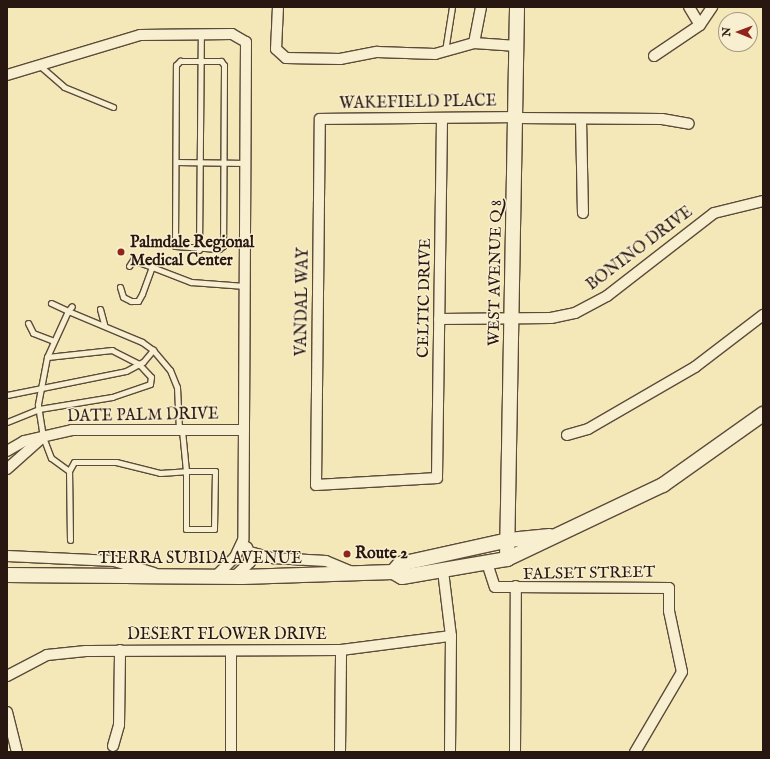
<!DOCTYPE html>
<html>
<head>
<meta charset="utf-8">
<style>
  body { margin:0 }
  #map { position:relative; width:770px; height:759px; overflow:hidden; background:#f4e7b8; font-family:"IM FELL English",serif }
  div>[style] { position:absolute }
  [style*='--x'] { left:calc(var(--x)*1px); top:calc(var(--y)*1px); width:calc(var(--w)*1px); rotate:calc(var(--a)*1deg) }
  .roads { filter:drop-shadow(1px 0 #5b4b3a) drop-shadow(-1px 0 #5b4b3a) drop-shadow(0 1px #5b4b3a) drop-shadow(0 -1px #5b4b3a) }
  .lane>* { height:5px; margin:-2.5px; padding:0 2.5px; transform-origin:2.5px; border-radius:2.5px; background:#f8efd1 }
  .street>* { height:10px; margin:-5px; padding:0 5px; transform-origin:5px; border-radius:5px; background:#f8efd1 }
  .secondary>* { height:14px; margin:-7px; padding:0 7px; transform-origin:7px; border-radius:7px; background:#f8efd1 }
  .dots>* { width:11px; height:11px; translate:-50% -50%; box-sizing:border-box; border:2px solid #f8efd1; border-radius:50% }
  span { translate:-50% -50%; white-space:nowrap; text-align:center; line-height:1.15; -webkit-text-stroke:3px #f8efd1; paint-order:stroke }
  .street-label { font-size:16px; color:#281710 }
  .poi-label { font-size:16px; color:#281710; font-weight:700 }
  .left { translate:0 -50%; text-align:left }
  .frame { position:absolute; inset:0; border:8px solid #281710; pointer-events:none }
  .north { position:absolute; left:718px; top:12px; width:40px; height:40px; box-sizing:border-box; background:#f8efd1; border:1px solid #a59984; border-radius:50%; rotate:271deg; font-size:11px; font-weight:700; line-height:16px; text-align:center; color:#281710 }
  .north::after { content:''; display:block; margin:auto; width:14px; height:18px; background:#8f2418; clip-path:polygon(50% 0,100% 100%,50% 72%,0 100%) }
</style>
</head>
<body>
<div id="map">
  <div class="roads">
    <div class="lane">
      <i style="--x:445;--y:51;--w:45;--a:-81"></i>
      <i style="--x:180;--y:61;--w:41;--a:0"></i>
      <i style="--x:221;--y:61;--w:5;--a:53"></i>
      <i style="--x:224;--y:65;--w:181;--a:90.3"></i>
      <i style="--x:223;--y:246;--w:5;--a:143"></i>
      <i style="--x:219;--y:249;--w:44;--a:-176.1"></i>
      <i style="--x:175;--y:246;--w:181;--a:-89.7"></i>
      <i style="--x:176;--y:65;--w:6;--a:-45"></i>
      <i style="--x:39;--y:65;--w:33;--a:41"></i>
      <i style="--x:64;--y:87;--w:53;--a:22.2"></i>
      <i style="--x:176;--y:162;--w:71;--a:0.8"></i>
      <i style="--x:199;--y:250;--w:216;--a:-89.5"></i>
      <i style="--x:152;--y:267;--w:42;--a:21"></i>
      <i style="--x:191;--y:282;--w:54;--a:4.2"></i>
      <i style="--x:120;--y:287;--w:10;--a:73"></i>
      <i style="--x:123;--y:297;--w:9;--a:27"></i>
      <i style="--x:131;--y:301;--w:7;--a:0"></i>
      <i style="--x:138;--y:301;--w:8;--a:-60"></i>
      <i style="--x:142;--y:294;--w:29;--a:-70"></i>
      <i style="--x:152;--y:267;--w:20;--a:-160"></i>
      <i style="--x:133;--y:260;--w:7;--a:124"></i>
      <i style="--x:51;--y:303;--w:19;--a:25"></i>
      <i style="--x:68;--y:311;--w:6;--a:-51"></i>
      <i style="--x:100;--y:309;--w:16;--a:75"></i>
      <i style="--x:28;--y:323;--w:11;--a:63"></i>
      <i style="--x:33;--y:333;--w:22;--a:21"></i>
      <i style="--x:7;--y:395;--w:121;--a:-11.4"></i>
      <i style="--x:126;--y:371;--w:19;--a:-28"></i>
      <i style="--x:143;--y:362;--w:16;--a:-50"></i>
      <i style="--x:7;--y:422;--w:35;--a:-22"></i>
      <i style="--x:39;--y:409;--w:74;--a:-9.3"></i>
      <i style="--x:112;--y:397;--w:40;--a:-18.9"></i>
      <i style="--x:150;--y:384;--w:7;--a:-82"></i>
      <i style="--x:151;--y:377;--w:18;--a:-133"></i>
      <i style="--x:139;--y:364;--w:30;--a:-153"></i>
      <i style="--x:112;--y:350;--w:65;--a:173.9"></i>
      <i style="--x:69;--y:471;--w:22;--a:-144"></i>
      <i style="--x:51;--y:458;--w:22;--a:-111"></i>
      <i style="--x:43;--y:437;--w:33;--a:-99"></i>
      <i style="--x:38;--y:404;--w:48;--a:-79.2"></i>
      <i style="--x:47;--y:357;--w:51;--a:-65.5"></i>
      <i style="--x:68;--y:311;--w:80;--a:22.7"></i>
      <i style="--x:142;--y:342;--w:14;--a:36"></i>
      <i style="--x:153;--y:350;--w:26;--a:50"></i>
      <i style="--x:170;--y:370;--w:18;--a:68"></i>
      <i style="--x:177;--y:387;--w:43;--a:87.3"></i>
      <i style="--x:70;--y:540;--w:69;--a:-90.8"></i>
      <i style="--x:69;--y:471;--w:10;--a:-61"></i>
      <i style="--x:74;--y:462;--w:42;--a:0"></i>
      <i style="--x:116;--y:462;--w:45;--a:14"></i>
      <i style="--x:160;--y:473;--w:26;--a:-4"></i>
      <i style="--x:186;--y:471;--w:29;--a:0"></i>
      <i style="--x:215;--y:471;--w:58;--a:91"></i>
      <i style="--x:214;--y:529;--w:28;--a:180"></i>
      <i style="--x:186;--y:529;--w:58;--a:-90"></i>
      <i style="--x:186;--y:471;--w:41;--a:-95.6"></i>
    </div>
    <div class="street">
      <i style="--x:278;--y:7;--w:42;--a:92.7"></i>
      <i style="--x:276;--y:49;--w:13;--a:42"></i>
      <i style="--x:286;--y:58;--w:54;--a:1.1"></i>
      <i style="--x:340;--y:59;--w:38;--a:-11"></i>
      <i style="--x:377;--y:52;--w:58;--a:2"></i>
      <i style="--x:435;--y:54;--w:41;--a:-15.8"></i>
      <i style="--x:474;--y:43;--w:37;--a:-79"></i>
      <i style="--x:689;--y:7;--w:21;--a:59"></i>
      <i style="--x:474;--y:43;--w:43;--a:4"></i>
      <i style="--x:654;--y:56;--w:55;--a:-34"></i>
      <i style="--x:700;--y:25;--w:22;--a:-56"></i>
      <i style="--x:7;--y:75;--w:139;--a:-16.7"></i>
      <i style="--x:140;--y:35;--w:92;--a:-0.6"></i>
      <i style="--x:232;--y:34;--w:16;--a:30"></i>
      <i style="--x:246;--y:42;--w:498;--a:90.3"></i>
      <i style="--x:243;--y:540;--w:19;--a:115"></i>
      <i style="--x:235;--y:557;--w:28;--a:135"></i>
      <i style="--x:516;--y:118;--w:146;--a:0.4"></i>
      <i style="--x:662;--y:119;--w:27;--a:10"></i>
      <i style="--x:442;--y:119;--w:359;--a:90.8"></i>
      <i style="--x:437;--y:478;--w:121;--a:176.7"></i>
      <i style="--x:316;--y:485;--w:366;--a:-89.4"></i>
      <i style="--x:320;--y:119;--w:196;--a:-0.6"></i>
      <i style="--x:581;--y:119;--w:94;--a:88.8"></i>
      <i style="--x:439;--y:319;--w:112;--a:-0.5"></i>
      <i style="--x:551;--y:318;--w:25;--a:-12"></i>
      <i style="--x:575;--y:313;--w:36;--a:-28"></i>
      <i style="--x:607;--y:296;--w:135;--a:-37.8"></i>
      <i style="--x:714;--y:213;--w:50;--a:-13.8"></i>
      <i style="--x:567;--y:435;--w:22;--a:-16"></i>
      <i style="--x:588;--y:429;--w:124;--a:-30.1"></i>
      <i style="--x:695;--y:367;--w:86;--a:-37.4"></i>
      <i style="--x:7;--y:451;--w:20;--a:-30"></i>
      <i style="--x:24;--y:441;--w:49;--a:-12.9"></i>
      <i style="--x:72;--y:430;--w:172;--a:0"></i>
      <i style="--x:7;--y:469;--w:48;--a:-41.6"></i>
      <i style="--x:250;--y:552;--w:24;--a:15"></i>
      <i style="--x:273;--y:558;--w:53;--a:3.2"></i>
      <i style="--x:326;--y:561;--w:30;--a:23"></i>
      <i style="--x:7;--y:556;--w:107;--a:2.7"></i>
      <i style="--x:114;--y:561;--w:42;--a:16.7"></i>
      <i style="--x:487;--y:563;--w:25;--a:72"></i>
      <i style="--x:495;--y:587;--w:174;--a:0.3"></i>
      <i style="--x:669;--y:588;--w:23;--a:90"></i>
      <i style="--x:669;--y:611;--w:62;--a:78"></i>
      <i style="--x:682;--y:672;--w:93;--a:120.4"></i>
      <i style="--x:443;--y:571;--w:65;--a:83"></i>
      <i style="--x:451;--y:636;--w:116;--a:90.5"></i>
      <i style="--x:234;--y:577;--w:22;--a:-43"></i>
      <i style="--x:250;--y:562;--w:15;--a:-101"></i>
      <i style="--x:231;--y:651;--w:101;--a:90"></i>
      <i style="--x:7;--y:676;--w:45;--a:-27.7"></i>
      <i style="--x:47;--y:655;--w:39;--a:-6"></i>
      <i style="--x:86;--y:651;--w:255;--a:-0.2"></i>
      <i style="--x:341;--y:650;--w:111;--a:-7.3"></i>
      <i style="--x:7;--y:712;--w:41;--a:76"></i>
      <i style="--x:113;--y:746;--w:22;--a:-74"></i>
      <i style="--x:119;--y:725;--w:75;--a:-89.2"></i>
      <i style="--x:340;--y:752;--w:102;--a:-89.4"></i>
      <i style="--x:515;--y:752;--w:166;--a:-89.7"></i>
    </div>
    <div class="secondary">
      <i style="--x:507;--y:559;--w:552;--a:-88.96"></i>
      <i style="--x:393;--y:572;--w:11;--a:-49"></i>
      <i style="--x:400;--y:564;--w:112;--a:-12.4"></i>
      <i style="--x:509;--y:540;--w:41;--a:-5.6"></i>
      <i style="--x:7;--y:575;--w:235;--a:0.5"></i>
      <i style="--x:242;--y:577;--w:151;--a:-1.9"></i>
      <i style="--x:393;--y:572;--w:10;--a:29"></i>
      <i style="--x:402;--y:577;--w:107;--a:-9.7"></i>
      <i style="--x:507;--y:559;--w:173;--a:-25.4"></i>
      <i style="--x:663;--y:485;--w:123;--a:-35.4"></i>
    </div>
  </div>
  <div class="dots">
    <i style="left:121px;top:252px;background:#8f2418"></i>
    <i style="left:347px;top:554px;background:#8f2418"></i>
  </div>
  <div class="street-label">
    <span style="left:418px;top:103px;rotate:-1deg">WAKEFIELD PLACE</span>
    <span style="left:640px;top:249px;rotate:-37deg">BONINO DRIVE</span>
    <span style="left:496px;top:273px;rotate:-89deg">WEST AVENUE Q 8</span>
    <span style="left:425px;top:298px;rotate:-89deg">CELTIC DRIVE</span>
    <span style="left:303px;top:302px;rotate:-89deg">VANDAL WAY</span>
    <span style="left:143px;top:416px;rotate:-1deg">DATE PALM DRIVE</span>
    <span style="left:200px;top:559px">TIERRA SUBIDA AVENUE</span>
    <span style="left:589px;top:574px;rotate:-1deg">FALSET STREET</span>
    <span style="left:227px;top:635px">DESERT FLOWER DRIVE</span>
  </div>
  <div class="poi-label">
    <span class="left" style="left:130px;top:252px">Palmdale Regional<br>Medical Center</span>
    <span class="left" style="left:355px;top:554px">Route 2</span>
  </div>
  <div class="frame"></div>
  <div class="north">N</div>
</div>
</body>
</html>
